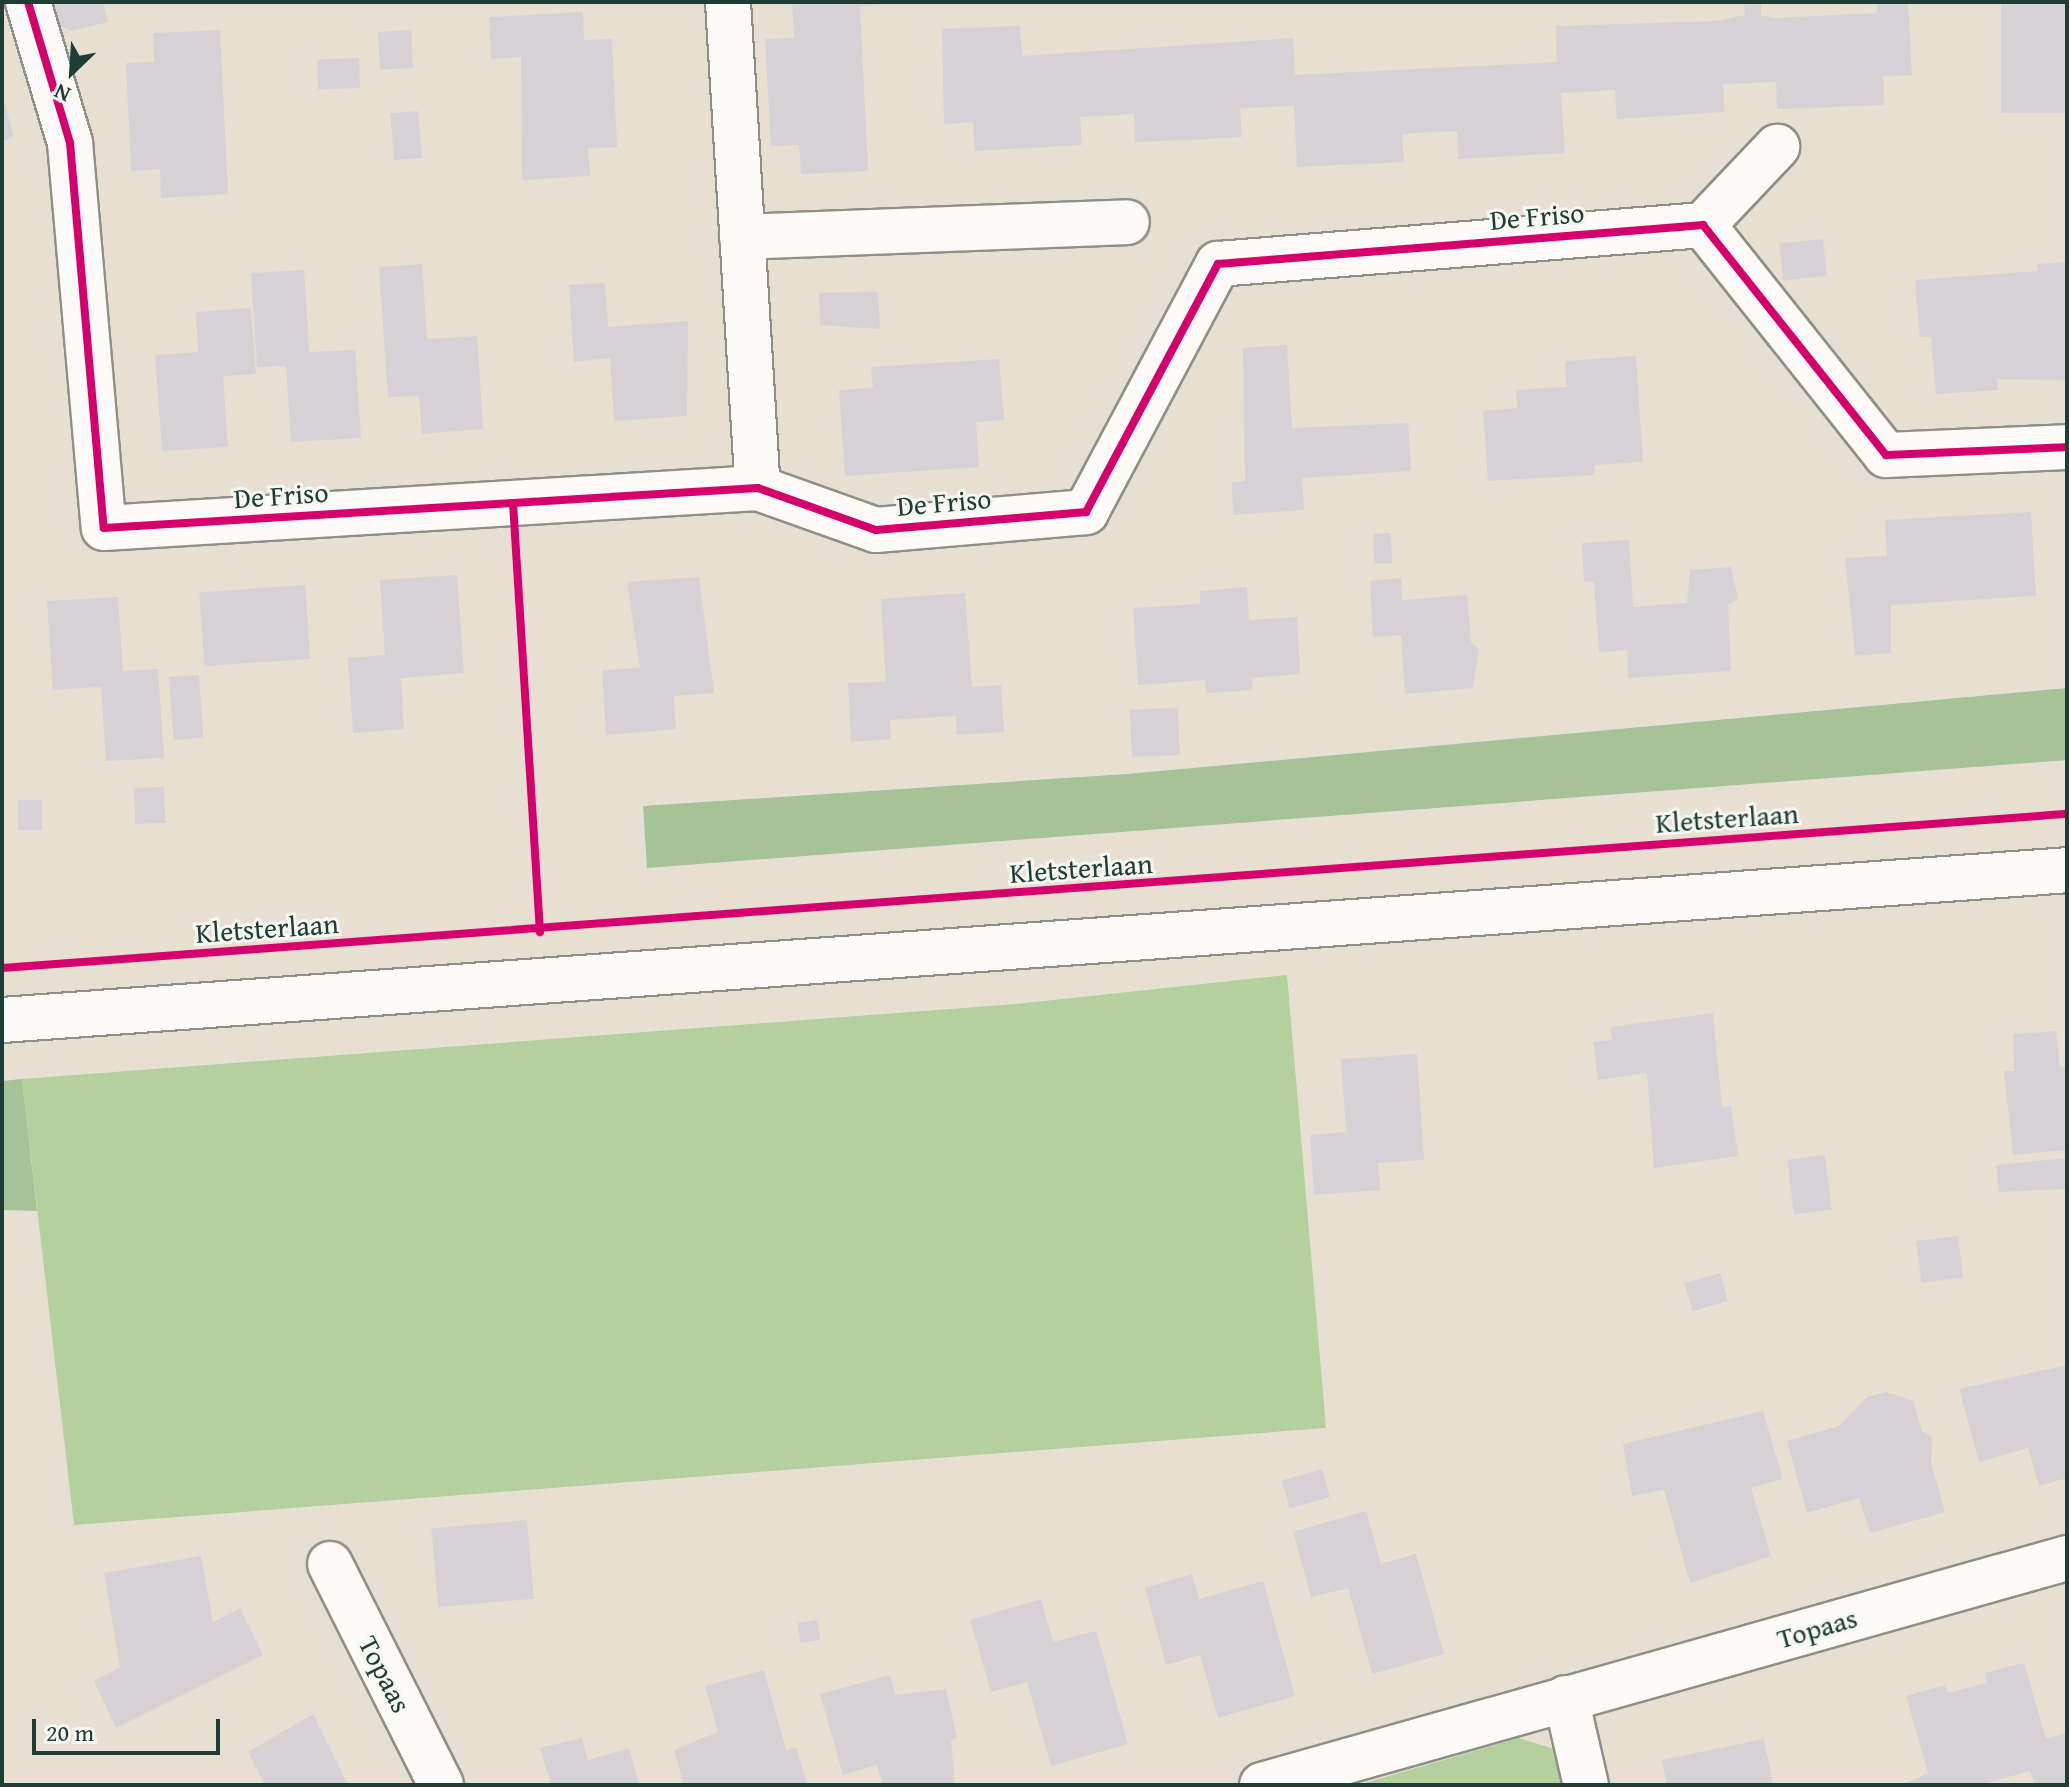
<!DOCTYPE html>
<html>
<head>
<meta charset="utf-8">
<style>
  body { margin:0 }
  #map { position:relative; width:2069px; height:1787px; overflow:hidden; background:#e7e0d2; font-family:"Gentium Book Plus",serif }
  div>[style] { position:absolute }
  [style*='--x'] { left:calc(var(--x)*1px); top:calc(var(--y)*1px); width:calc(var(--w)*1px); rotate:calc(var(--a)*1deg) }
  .green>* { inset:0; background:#b5d09f }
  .forest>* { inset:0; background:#a6c297 }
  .building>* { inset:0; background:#d6d2d6; transform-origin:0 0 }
  .roads { filter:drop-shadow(2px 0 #8e9087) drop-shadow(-2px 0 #8e9087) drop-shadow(0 2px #8e9087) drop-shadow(0 -2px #8e9087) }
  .minor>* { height:44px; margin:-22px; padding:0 22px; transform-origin:22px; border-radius:22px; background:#fbfaf8 }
  .major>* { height:44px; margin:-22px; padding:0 22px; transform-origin:22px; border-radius:22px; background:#fbfaf8 }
  .cycleway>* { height:8px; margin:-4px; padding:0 4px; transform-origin:4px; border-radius:4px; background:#d6006c }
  span { translate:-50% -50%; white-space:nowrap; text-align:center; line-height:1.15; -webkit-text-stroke:6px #f6f6f2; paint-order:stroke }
  .street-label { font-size:28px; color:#1f3d34 }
  .frame { position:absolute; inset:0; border:4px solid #1f3d34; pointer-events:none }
  .north { position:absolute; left:32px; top:32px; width:80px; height:80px; -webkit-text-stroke:6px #f6f6f2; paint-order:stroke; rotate:205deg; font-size:22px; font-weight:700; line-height:32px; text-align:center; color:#1f3d34 }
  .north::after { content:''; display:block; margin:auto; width:28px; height:36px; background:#1f3d34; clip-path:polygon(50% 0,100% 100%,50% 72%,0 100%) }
  .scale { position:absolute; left:32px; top:1719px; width:188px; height:36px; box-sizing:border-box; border:4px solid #1f3d34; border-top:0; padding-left:10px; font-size:24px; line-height:28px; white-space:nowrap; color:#1f3d34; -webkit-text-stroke:6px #f6f6f2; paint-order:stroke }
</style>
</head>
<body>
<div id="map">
  <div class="green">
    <i style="clip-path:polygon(1287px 975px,1326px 1428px,74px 1525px,22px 1079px,1016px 1004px)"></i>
    <i style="clip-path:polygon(1519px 1738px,1554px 1749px,1569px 1785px,1358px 1785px)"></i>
  </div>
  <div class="forest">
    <i style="clip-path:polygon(2067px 688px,2067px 760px,647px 868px,643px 806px,1127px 774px)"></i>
    <i style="clip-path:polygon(22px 1079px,37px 1211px,2px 1210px,2px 1081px)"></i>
  </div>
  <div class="building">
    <i style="clip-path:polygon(51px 2px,103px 2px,108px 22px,71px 31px,57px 24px)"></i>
    <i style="clip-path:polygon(792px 2px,899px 2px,860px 7px,868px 171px,801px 174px,799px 145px,771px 146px,765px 39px,794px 38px)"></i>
    <i style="clip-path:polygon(1744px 2px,1761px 2px,1761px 15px,1775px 18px,1877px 13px,1877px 2px,1908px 2px,1912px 75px,1883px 76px,1884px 105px,1777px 109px,1776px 82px,1723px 84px,1724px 112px,1617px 119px,1615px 90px,1561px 93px,1565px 153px,1458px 159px,1457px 131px,1430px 132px,1402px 134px,1404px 162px,1297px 167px,1294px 106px,1240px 108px,1242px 137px,1187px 140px,1135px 142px,1134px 114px,1080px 117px,1082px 145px,975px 151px,973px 122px,944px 124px,942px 29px,1020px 26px,1022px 56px,1293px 38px,1295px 75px,1557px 62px,1556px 26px,1716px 21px,1745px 15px)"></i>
    <i style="left:2001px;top:2px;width:66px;height:111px"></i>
    <i style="clip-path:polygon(583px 12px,584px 40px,612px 39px,617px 147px,588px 148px,590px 176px,522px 180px,521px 57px,491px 59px,489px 17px)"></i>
    <i style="clip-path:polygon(220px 30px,228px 194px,161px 198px,160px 169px,131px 171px,126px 63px,154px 62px,153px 33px)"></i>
    <i style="left:411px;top:30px;width:38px;height:33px;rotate:87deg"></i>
    <i style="left:359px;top:58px;width:30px;height:42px;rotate:88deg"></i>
    <i style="clip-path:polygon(2px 95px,14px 137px,2px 141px)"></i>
    <i style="left:418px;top:111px;width:47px;height:28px;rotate:85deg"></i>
    <i style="left:1823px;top:239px;width:37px;height:44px;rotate:84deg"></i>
    <i style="clip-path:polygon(2067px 262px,2067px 380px,1997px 379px,1998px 390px,1936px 394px,1931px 337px,1920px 337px,1915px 280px,2038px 271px,2037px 264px)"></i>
    <i style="clip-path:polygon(422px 264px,427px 339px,477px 336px,483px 429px,422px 434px,419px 396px,388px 397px,379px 267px)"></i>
    <i style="clip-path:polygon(304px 270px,309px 352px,355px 350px,361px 438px,291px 442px,286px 366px,257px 367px,251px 273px)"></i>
    <i style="clip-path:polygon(605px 283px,608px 327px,688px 321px,687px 416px,614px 421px,610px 358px,574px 362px,569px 285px)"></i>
    <i style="clip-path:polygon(878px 292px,880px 329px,820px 325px,819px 293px)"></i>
    <i style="clip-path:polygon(251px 308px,256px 374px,223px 376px,228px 447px,162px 451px,155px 355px,198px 352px,196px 312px)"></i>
    <i style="clip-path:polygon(1287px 345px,1292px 428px,1408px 423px,1411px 471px,1302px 478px,1304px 510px,1233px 515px,1232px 482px,1245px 481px,1243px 348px)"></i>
    <i style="clip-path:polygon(1636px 356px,1643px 462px,1595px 465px,1594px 475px,1488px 481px,1483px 411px,1517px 408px,1516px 390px,1566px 387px,1565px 361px)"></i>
    <i style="clip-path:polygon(999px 359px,1004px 420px,976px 422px,979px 467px,845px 476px,839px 390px,873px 388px,871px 367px)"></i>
    <i style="clip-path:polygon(2031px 512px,2036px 596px,1891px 605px,1891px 653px,1855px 656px,1845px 558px,1887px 556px,1885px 520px)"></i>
    <i style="left:1391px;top:533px;width:30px;height:18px;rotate:88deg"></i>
    <i style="clip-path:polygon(1629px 540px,1633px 607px,1687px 603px,1690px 570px,1731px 567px,1738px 599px,1728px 604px,1731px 671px,1628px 678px,1627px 650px,1599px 652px,1594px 581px,1584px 582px,1582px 543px)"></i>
    <i style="clip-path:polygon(457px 575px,464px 673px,401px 678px,404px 729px,353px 733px,348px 658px,385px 655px,380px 580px)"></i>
    <i style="clip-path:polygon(699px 577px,714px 693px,674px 696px,676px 729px,606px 735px,602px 670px,640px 668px,627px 582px)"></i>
    <i style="clip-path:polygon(1401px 578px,1402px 600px,1467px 595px,1471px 642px,1479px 649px,1473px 688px,1405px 694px,1401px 635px,1373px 637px,1370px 581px)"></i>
    <i style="left:305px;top:585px;width:74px;height:106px;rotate:86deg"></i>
    <i style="clip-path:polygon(1247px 587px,1249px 620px,1297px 617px,1300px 674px,1252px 678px,1253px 690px,1206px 693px,1205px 680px,1138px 685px,1133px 608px,1200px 604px,1200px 591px)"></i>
    <i style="clip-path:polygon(965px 593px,972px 687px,1001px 685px,1004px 732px,957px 735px,956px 716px,890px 720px,891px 739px,851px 742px,848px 683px,886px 682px,881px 599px)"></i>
    <i style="clip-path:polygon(118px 597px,123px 671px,158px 669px,164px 758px,106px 761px,101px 687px,53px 690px,47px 601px)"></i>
    <i style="left:199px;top:675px;width:63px;height:30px;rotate:86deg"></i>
    <i style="left:1178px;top:708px;width:47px;height:48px;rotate:88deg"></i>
    <i style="left:164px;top:787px;width:36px;height:30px;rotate:88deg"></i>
    <i style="left:18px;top:800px;width:24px;height:30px"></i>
    <i style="clip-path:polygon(1713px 1013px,1722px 1107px,1731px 1106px,1738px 1156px,1654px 1168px,1647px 1073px,1598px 1080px,1593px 1042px,1612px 1040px,1610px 1027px)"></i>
    <i style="clip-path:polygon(2056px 1031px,2060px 1067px,2067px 1066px,2067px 1150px,2013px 1155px,2004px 1071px,2014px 1071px,2013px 1034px)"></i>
    <i style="clip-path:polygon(1417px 1054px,1424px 1160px,1378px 1163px,1380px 1190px,1314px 1195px,1310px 1135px,1346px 1132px,1341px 1059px)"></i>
    <i style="left:1825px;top:1155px;width:55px;height:38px;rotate:83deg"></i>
    <i style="clip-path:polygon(2067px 1158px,2067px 1189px,1999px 1192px,1996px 1165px)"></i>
    <i style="left:1958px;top:1236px;width:42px;height:42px;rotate:83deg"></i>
    <i style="left:1720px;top:1273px;width:29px;height:37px;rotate:74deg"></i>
    <i style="clip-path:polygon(2067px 1365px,2067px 1478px,2039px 1486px,2028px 1448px,1979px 1462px,1959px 1389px)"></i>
    <i style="clip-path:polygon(1886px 1392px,1913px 1401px,1922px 1431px,1932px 1437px,1931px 1463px,1945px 1512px,1870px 1533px,1859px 1498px,1807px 1513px,1787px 1441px,1839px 1426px,1867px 1397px)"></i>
    <i style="clip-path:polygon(1763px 1411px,1783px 1479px,1751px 1488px,1771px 1556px,1690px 1583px,1664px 1490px,1632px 1496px,1623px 1444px)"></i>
    <i style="left:1322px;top:1469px;width:29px;height:42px;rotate:74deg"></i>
    <i style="clip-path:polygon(1366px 1511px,1381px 1564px,1416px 1554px,1444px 1654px,1372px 1674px,1348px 1588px,1311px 1597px,1293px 1532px)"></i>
    <i style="left:527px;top:1520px;width:79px;height:96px;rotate:85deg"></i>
    <i style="clip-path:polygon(201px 1556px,213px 1622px,240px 1608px,263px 1655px,116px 1728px,94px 1681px,120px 1668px,104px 1573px)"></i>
    <i style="clip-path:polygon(1192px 1574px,1199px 1599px,1263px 1581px,1295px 1696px,1218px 1718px,1200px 1655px,1166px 1665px,1145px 1588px)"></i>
    <i style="clip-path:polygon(1041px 1599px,1053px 1642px,1096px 1631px,1128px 1744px,1051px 1766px,1027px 1682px,991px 1692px,970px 1620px)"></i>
    <i style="left:817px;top:1620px;width:20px;height:20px;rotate:81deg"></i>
    <i style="clip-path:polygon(2024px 1663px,2046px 1739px,2067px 1733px,2067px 1785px,2035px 1785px,2030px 1771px,1980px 1785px,1902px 1785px,1928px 1773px,1906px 1696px,1945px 1685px,1948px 1693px,1967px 1688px,1987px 1683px,1985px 1673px)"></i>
    <i style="clip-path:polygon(764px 1670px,786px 1750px,796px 1747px,807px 1785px,684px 1785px,674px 1750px,718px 1732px,705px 1686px)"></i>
    <i style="clip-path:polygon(890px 1675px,896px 1695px,946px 1689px,957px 1738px,951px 1740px,955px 1785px,883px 1785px,877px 1765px,843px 1775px,820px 1694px)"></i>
    <i style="clip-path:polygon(313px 1714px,348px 1785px,265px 1785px,248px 1752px)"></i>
    <i style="clip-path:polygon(582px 1738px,588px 1760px,629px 1748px,639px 1785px,551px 1785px,540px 1748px)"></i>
    <i style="clip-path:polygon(1764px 1739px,1773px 1785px,1667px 1785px,1662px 1760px)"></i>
  </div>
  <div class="roads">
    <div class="minor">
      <i style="--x:28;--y:2;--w:147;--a:73.4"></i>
      <i style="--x:70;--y:143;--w:386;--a:85"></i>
      <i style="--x:104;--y:528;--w:655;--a:-3.5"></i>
      <i style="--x:758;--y:488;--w:125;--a:19.6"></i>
      <i style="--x:876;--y:530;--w:211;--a:-4.9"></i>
      <i style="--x:1086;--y:512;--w:281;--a:-62"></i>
      <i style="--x:1218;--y:264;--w:487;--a:-4.6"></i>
      <i style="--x:1703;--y:225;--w:294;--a:51.5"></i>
      <i style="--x:1886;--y:455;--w:181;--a:-2.5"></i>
      <i style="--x:728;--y:2;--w:487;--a:86.5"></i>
      <i style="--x:1703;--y:225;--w:108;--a:-46.5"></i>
      <i style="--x:742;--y:237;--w:385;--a:-2.2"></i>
      <i style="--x:330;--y:1564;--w:247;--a:63.3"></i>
      <i style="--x:1566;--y:1698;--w:89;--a:77.1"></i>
      <i style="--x:1262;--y:1785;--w:836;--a:-15.75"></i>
    </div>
    <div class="major">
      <i style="--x:2;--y:1020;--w:2070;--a:-4.15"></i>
    </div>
  </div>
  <div class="cycleway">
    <i style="--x:28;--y:2;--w:147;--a:73.4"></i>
    <i style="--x:70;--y:143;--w:386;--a:85"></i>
    <i style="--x:104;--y:528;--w:655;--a:-3.5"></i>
    <i style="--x:758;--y:488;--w:125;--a:19.6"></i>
    <i style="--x:876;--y:530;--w:211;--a:-4.9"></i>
    <i style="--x:1086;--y:512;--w:281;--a:-62"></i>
    <i style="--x:1218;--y:264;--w:487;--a:-4.6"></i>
    <i style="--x:1703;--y:225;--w:294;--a:51.5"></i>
    <i style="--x:1886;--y:455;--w:181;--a:-2.5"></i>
    <i style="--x:513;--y:503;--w:430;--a:86.4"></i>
    <i style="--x:2;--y:968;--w:2071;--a:-4.27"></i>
  </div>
  <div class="street-label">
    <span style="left:1537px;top:216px;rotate:-5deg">De Friso</span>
    <span style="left:281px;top:495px;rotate:-4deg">De Friso</span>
    <span style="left:944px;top:502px;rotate:-5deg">De Friso</span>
    <span style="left:1727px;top:818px;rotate:-4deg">Kletsterlaan</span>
    <span style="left:1081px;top:868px;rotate:-4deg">Kletsterlaan</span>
    <span style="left:267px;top:928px;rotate:-4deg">Kletsterlaan</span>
    <span style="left:1817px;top:1628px;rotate:-16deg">Topaas</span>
    <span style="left:385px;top:1674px;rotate:63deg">Topaas</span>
  </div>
  <div class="frame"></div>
  <div class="north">N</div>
  <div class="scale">20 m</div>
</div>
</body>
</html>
